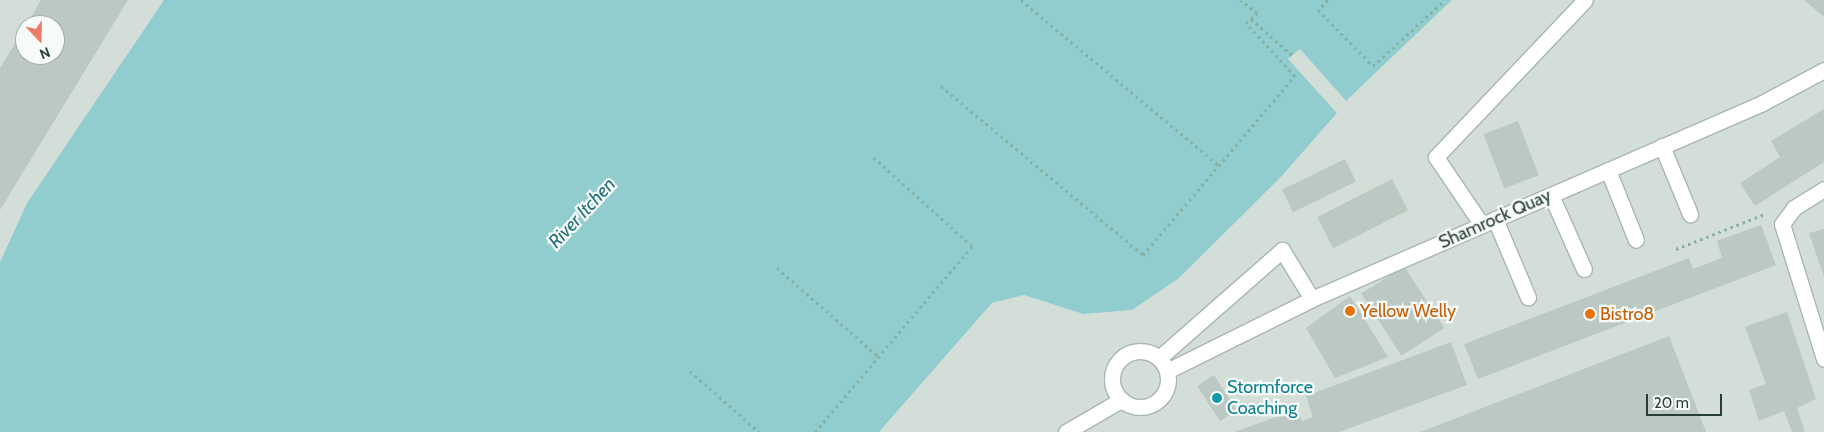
<!DOCTYPE html>
<html>
<head>
<meta charset="utf-8">
<style>
  body { margin:0 }
  #map { position:relative; width:1824px; height:432px; overflow:hidden; background:#e6eee9; font-family:Cabin,sans-serif }
  div>[style] { position:absolute }
  [style*='--x'] { left:calc(var(--x)*1px); top:calc(var(--y)*1px); width:calc(var(--w)*1px); rotate:calc(var(--a)*1deg) }
  .built>* { inset:0; background:#d4ded8 }
  .water>* { inset:0; background:#91cccf }
  .building>* { inset:0; background:#bbc9c2; transform-origin:0 0 }
  .path>* { height:3px; margin-top:-1.5px; transform-origin:0; background:repeating-linear-gradient(90deg,#88b0a0 0 2.5px,transparent 0 6.5px) }
  .roads { filter:drop-shadow(1px 0 #a8b6b0) drop-shadow(-1px 0 #a8b6b0) drop-shadow(0 1px #a8b6b0) drop-shadow(0 -1px #a8b6b0) }
  .minor>* { height:15px; margin:-7.5px; padding:0 7.5px; transform-origin:7.5px; border-radius:7.5px; background:#fff }
  .minor>.ring { margin:-7.5px; padding:0; box-sizing:content-box; background:none; border:15px solid #fff; border-radius:50% }
  .dots>* { width:14px; height:14px; translate:-50% -50%; box-sizing:border-box; border:2px solid #f6faf8; border-radius:50% }
  span { translate:-50% -50%; white-space:nowrap; text-align:center; line-height:1.15; -webkit-text-stroke:4.5px #f6faf8; paint-order:stroke }
  .street-label { font-size:18px; color:#253f36 }
  .food-label { font-size:18px; color:#c56008 }
  .left { translate:0 -50%; text-align:left }
  .culture-label { font-size:18px; color:#0d838f }
  .water-label { font-size:19px; color:#227279; font-style:italic }
  .north { position:absolute; left:15px; top:15px; width:50px; height:50px; box-sizing:border-box; background:#f6faf8; border:1px solid #a2afaa; border-radius:50%; rotate:159deg; font-size:14px; font-weight:700; line-height:20px; text-align:center; color:#253f36 }
  .north::after { content:''; display:block; margin:auto; width:18px; height:22px; background:#eb7b67; clip-path:polygon(50% 0,100% 100%,50% 72%,0 100%) }
  .scale { position:absolute; left:1646px; top:394px; width:76px; height:22px; box-sizing:border-box; border:2px solid #253f36; border-top:0; padding-left:6px; font-size:15px; line-height:18px; white-space:nowrap; color:#253f36; -webkit-text-stroke:4px #f6faf8; paint-order:stroke }
</style>
</head>
<body>
<div id="map">
  <div class="built">
    <i style="clip-path:polygon(evenodd,0 0,164px 0,27px 203px,0 262px,0 0,25px 25px,55px 25px,55px 55px,25px 55px,25px 25px)"></i>
    <i style="clip-path:polygon(1452px 0,1824px 0,1824px 432px,879px 432px,992px 303px,1024px 295px,1083px 314px,1179px 278px,1281px 177px,1337px 113px,1287px 60px,1300px 49px,1346px 101px)"></i>
  </div>
  <div class="water">
    <i style="clip-path:polygon(164px 0,1452px 0,1346px 101px,1300px 49px,1288px 59px,1337px 113px,1281px 177px,1179px 278px,1132px 310px,1083px 314px,1024px 295px,992px 303px,879px 432px,0 432px,0 262px,27px 203px)"></i>
  </div>
  <div class="building">
    <i style="clip-path:polygon(41px 0,128px 0,0 210px,0 68px,25px 27px,25px 55px,55px 55px,55px 25px,26px 25px)"></i>
    <i style="clip-path:polygon(1804px 0,1824px 0,1824px 17px)"></i>
    <i style="clip-path:polygon(1824px 109px,1824px 162px,1755px 206px,1740px 183px,1780px 157px,1771px 141px)"></i>
    <i style="left:1518px;top:121px;width:58px;height:37px;rotate:69deg"></i>
    <i style="left:1345px;top:159px;width:25px;height:70px;rotate:64deg"></i>
    <i style="left:1392px;top:179px;width:35px;height:84px;rotate:63deg"></i>
    <i style="clip-path:polygon(1761px 225px,1776px 265px,1478px 379px,1464px 344px,1689px 258px,1693px 269px,1722px 258px,1717px 241px)"></i>
    <i style="clip-path:polygon(1824px 229px,1824px 277px,1809px 233px)"></i>
    <i style="left:1404px;top:266px;width:74px;height:51px;rotate:57deg"></i>
    <i style="clip-path:polygon(1350px 296px,1388px 357px,1335px 378px,1306px 328px)"></i>
    <i style="clip-path:polygon(1787px 312px,1816px 399px,1797px 408px,1805px 432px,1792px 432px,1784px 411px,1759px 421px,1749px 390px,1766px 384px,1745px 327px)"></i>
    <i style="clip-path:polygon(1669px 336px,1706px 432px,1420px 432px)"></i>
    <i style="clip-path:polygon(1451px 342px,1467px 385px,1339px 432px,1234px 432px,1296px 410px,1302px 421px,1313px 417px,1306px 396px)"></i>
    <i style="left:1214px;top:375px;width:42px;height:20px;rotate:57deg"></i>
  </div>
  <div class="path">
    <i style="--x:1021;--y:0;--w:257;--a:39.9"></i>
    <i style="--x:1328;--y:0;--w:14;--a:135"></i>
    <i style="--x:1318;--y:10;--w:78;--a:45.5"></i>
    <i style="--x:1373;--y:66;--w:98;--a:-42.5"></i>
    <i style="--x:1251;--y:19;--w:55;--a:41.3"></i>
    <i style="--x:941;--y:86;--w:263;--a:39.9"></i>
    <i style="--x:1143;--y:255;--w:235;--a:-49.7"></i>
    <i style="--x:1295;--y:76;--w:72;--a:-132.8"></i>
    <i style="--x:1246;--y:23;--w:15;--a:-42"></i>
    <i style="--x:1257;--y:13;--w:21;--a:-141"></i>
    <i style="--x:1676;--y:249;--w:96;--a:-21.5"></i>
    <i style="--x:777;--y:268;--w:134;--a:41.1"></i>
    <i style="--x:690;--y:371;--w:92;--a:41.5"></i>
    <i style="--x:815;--y:432;--w:243;--a:-49.8"></i>
    <i style="--x:972;--y:246;--w:135;--a:-138"></i>
  </div>
  <div class="roads">
    <div class="minor">
      <i style="--x:1662;--y:146;--w:74;--a:67.6"></i>
      <i style="--x:1608;--y:170;--w:75;--a:68.2"></i>
      <i style="--x:1824;--y:189;--w:36;--a:148"></i>
      <i style="--x:1794;--y:208;--w:20;--a:127"></i>
      <i style="--x:1782;--y:224;--w:141;--a:72.7"></i>
      <i style="--x:1551;--y:195;--w:81;--a:66"></i>
      <i style="--x:1495;--y:219;--w:85;--a:67.1"></i>
      <i style="--x:1482;--y:225;--w:82;--a:-124.1"></i>
      <i style="--x:1436;--y:157;--w:216;--a:-46.5"></i>
      <i class="ring" style="left:1112px;top:351px;width:41px;height:41px"></i>
      <i style="--x:1159;--y:358;--w:164;--a:-41.3"></i>
      <i style="--x:1282;--y:250;--w:57;--a:58.5"></i>
      <i style="--x:1167;--y:371;--w:162;--a:-26.4"></i>
      <i style="--x:1312;--y:299;--w:491;--a:-23.5"></i>
      <i style="--x:1762;--y:103;--w:70;--a:-28"></i>
      <i style="--x:1066;--y:432;--w:64;--a:-30.2"></i>
    </div>
  </div>
  <div class="dots">
    <i style="left:1350px;top:311px;background:#e8710a"></i>
    <i style="left:1590px;top:314px;background:#e8710a"></i>
    <i style="left:1217px;top:398px;background:#0f9aa8"></i>
  </div>
  <div class="street-label">
    <span style="left:1495px;top:219px;rotate:-24deg">Shamrock Quay</span>
  </div>
  <div class="food-label">
    <span class="left" style="left:1360px;top:311px">Yellow Welly</span>
    <span class="left" style="left:1600px;top:314px">Bistro8</span>
  </div>
  <div class="culture-label">
    <span class="left" style="left:1227px;top:398px">Stormforce<br>Coaching</span>
  </div>
  <div class="water-label">
    <span style="left:582px;top:213px;rotate:-47deg">River Itchen</span>
  </div>
  <div class="north">N</div>
  <div class="scale">20 m</div>
</div>
</body>
</html>
